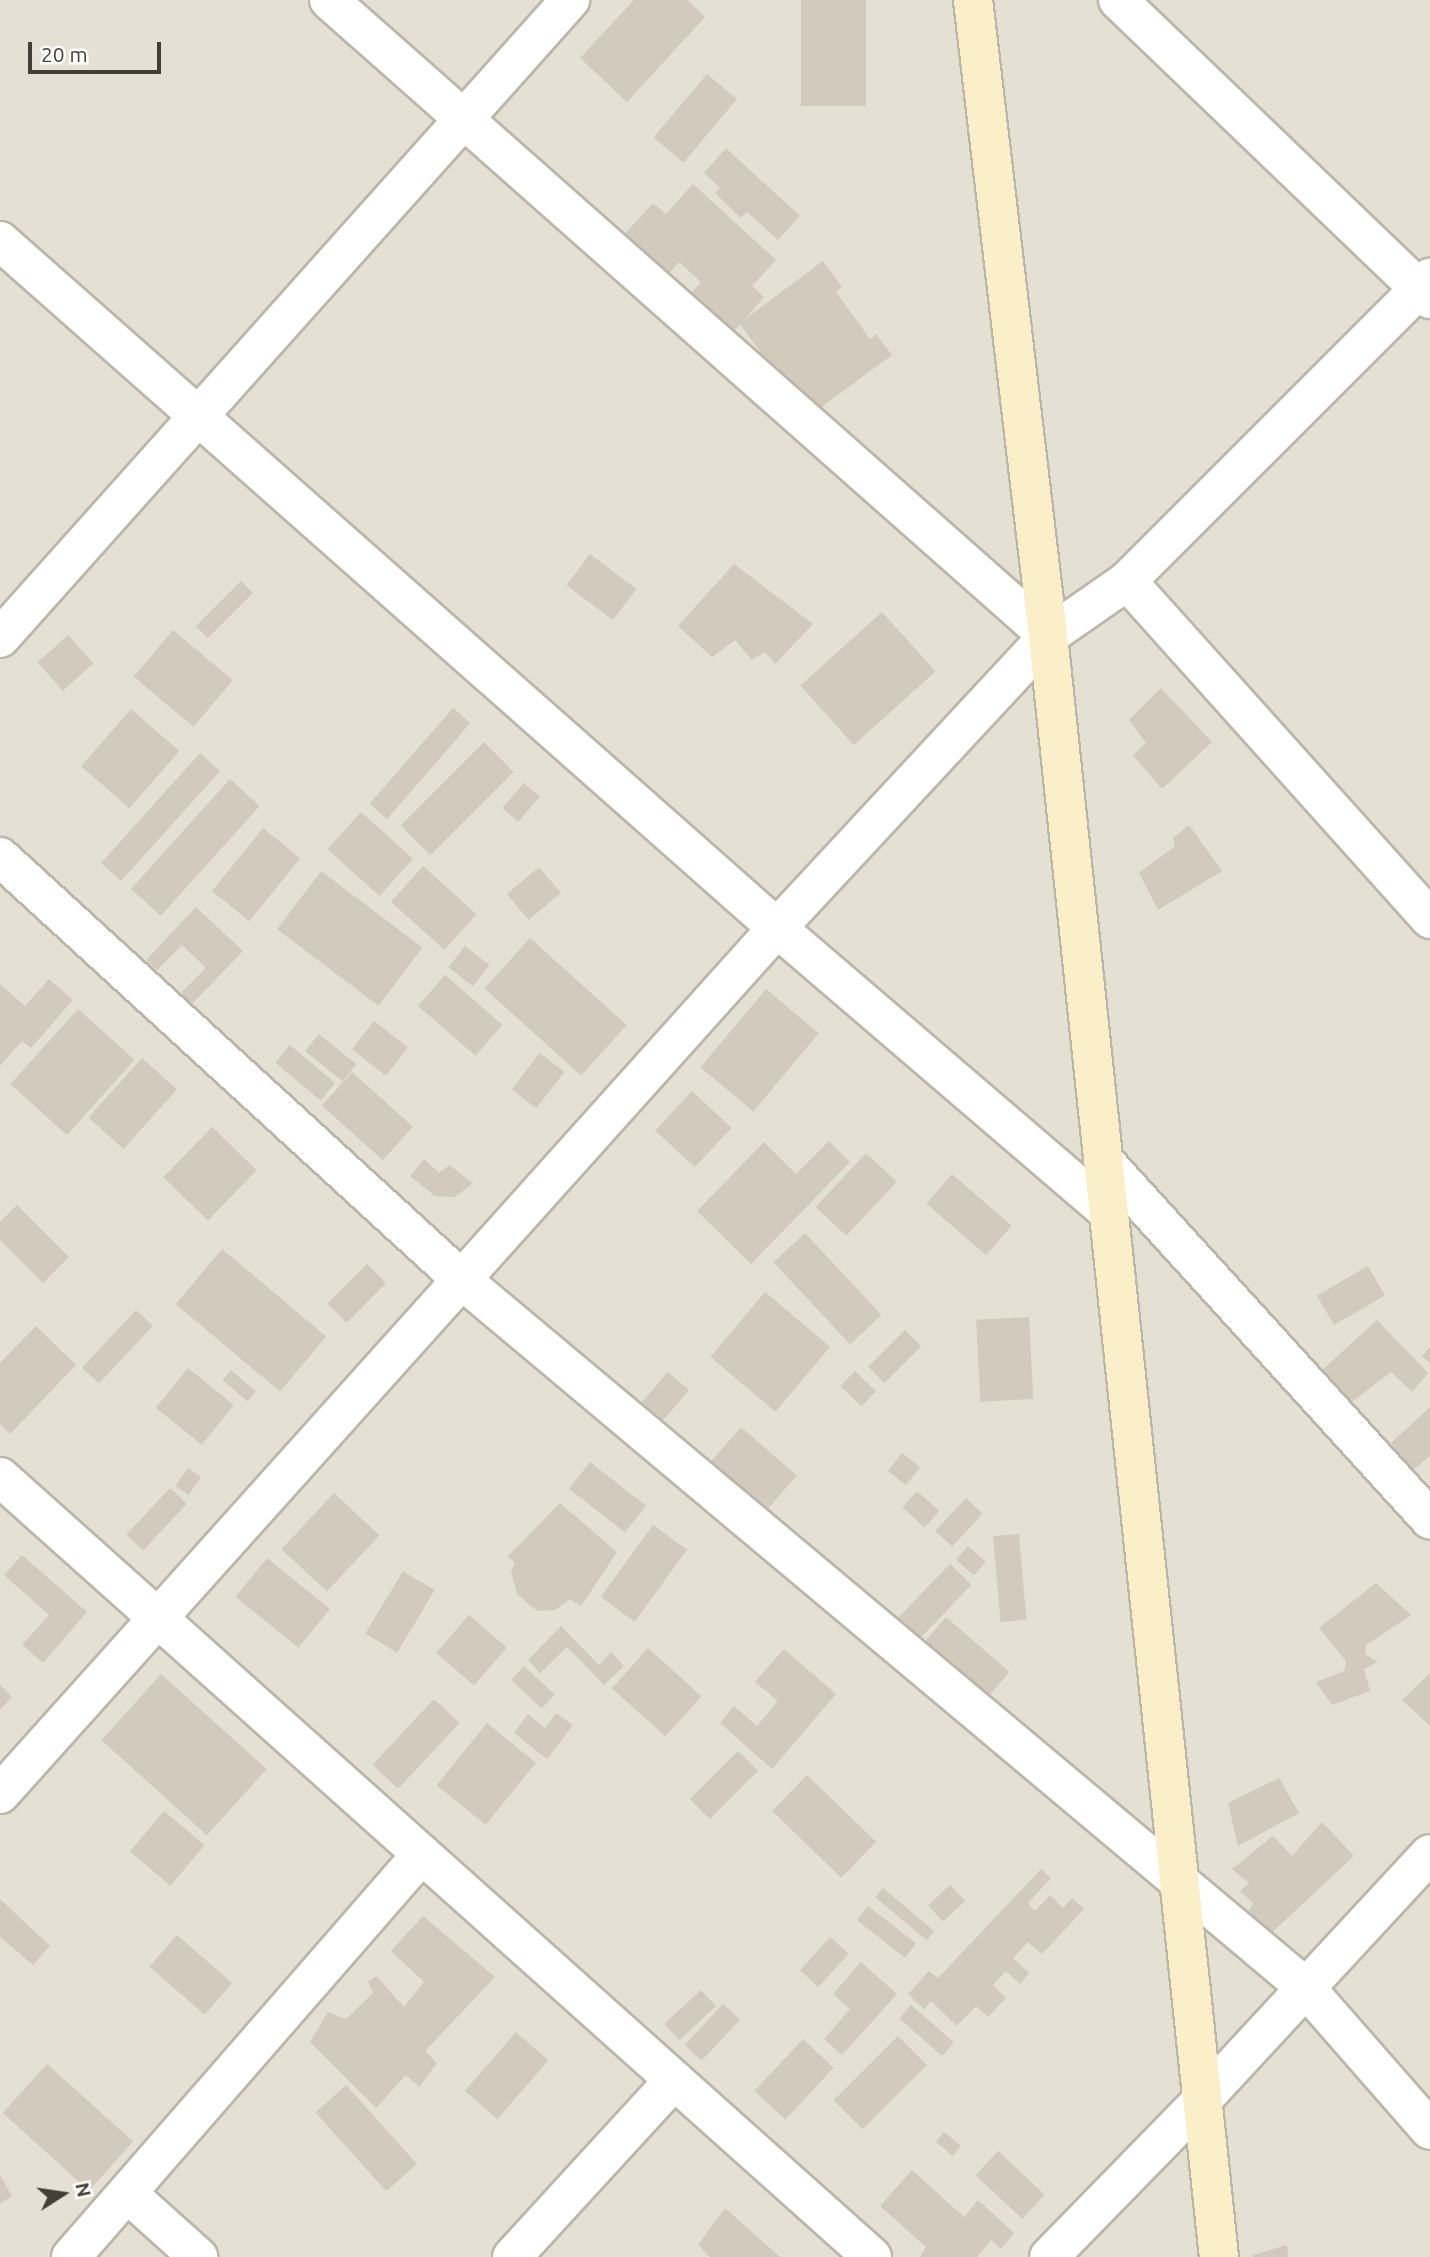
<!DOCTYPE html>
<html>
<head>
<meta charset="utf-8">
<style>
  body { margin:0 }
  #map { position:relative; width:1430px; height:2257px; overflow:hidden; background:#f1eee6; font-family:Ubuntu,sans-serif }
  div>[style] { position:absolute }
  [style*='--x'] { left:calc(var(--x)*1px); top:calc(var(--y)*1px); width:calc(var(--w)*1px); rotate:calc(var(--a)*1deg) }
  .residential>* { inset:0; background:#e5e0d4; transform-origin:0 0 }
  .building>* { inset:0; background:#d2cabc; transform-origin:0 0 }
  .roads { filter:drop-shadow(2px 0 #bcb6a9) drop-shadow(-2px 0 #bcb6a9) drop-shadow(0 2px #bcb6a9) drop-shadow(0 -2px #bcb6a9) }
  .street>* { height:38px; margin:-19px; padding:0 19px; transform-origin:19px; border-radius:19px; background:#fff }
  .secondary>* { height:38px; margin:-19px; padding:0 19px; transform-origin:19px; border-radius:19px; background:#faefc8 }
  span { translate:-50% -50%; white-space:nowrap; text-align:center; line-height:1.15; -webkit-text-stroke:6px #fff; paint-order:stroke }
  .north { position:absolute; left:28px; top:2159px; width:70px; height:70px; -webkit-text-stroke:5px #fff; paint-order:stroke; rotate:78deg; font-size:19px; font-weight:700; line-height:28px; text-align:center; color:#443f36 }
  .north::after { content:''; display:block; margin:auto; width:24px; height:32px; background:#443f36; clip-path:polygon(50% 0,100% 100%,50% 72%,0 100%) }
  .scale { position:absolute; left:28px; top:42px; width:133px; height:32px; box-sizing:border-box; border:4px solid #443f36; border-top:0; padding-left:9px; font-size:21px; line-height:24px; white-space:nowrap; color:#443f36; -webkit-text-stroke:5px #fff; paint-order:stroke }
</style>
</head>
<body>
<div id="map">
  <div class="residential">
    <i style="left:0;top:0;width:1430px;height:2257px"></i>
  </div>
  <div class="building">
    <i style="clip-path:polygon(634px 0,687px 0,705px 17px,627px 102px,580px 58px)"></i>
    <i style="left:801px;top:0;width:65px;height:106px"></i>
    <i style="left:707px;top:74px;width:39px;height:83px;rotate:40deg"></i>
    <i style="clip-path:polygon(726px 148px,800px 216px,778px 240px,747px 212px,741px 218px,715px 193px,720px 188px,704px 173px)"></i>
    <i style="clip-path:polygon(693px 184px,776px 260px,752px 286px,764px 297px,744px 320px,823px 261px,842px 287px,836px 292px,870px 339px,876px 334px,892px 355px,808px 417px,740px 324px,727px 338px,686px 299px,701px 282px,679px 262px,664px 279px,620px 239px,653px 203px,666px 214px)"></i>
    <i style="left:590px;top:554px;width:58px;height:39px;rotate:37deg"></i>
    <i style="clip-path:polygon(734px 564px,813px 624px,775px 664px,765px 652px,752px 660px,735px 640px,712px 657px,678px 626px)"></i>
    <i style="left:241px;top:581px;width:17px;height:64px;rotate:45deg"></i>
    <i style="left:882px;top:612px;width:80px;height:110px;rotate:48deg"></i>
    <i style="left:173px;top:630px;width:78px;height:61px;rotate:40deg"></i>
    <i style="left:68px;top:635px;width:38px;height:41px;rotate:48deg"></i>
    <i style="clip-path:polygon(1161px 688px,1212px 742px,1162px 789px,1133px 755px,1146px 743px,1129px 720px)"></i>
    <i style="left:453px;top:708px;width:23px;height:127px;rotate:41deg"></i>
    <i style="left:131px;top:709px;width:64px;height:76px;rotate:41deg"></i>
    <i style="left:484px;top:742px;width:42px;height:118px;rotate:45deg"></i>
    <i style="left:200px;top:753px;width:27px;height:148px;rotate:42deg"></i>
    <i style="left:230px;top:779px;width:40px;height:148px;rotate:42deg"></i>
    <i style="left:524px;top:783px;width:21px;height:33px;rotate:41deg"></i>
    <i style="left:361px;top:812px;width:70px;height:50px;rotate:42deg"></i>
    <i style="clip-path:polygon(1189px 825px,1222px 871px,1158px 910px,1139px 873px,1175px 846px,1173px 838px)"></i>
    <i style="left:263px;top:828px;width:48px;height:81px;rotate:39deg"></i>
    <i style="left:423px;top:866px;width:72px;height:48px;rotate:42deg"></i>
    <i style="left:539px;top:867px;width:34px;height:42px;rotate:50deg"></i>
    <i style="left:321px;top:871px;width:127px;height:73px;rotate:37deg"></i>
    <i style="clip-path:polygon(196px 907px,243px 951px,192px 1004px,181px 993px,206px 968px,182px 945px,157px 970px,146px 960px)"></i>
    <i style="left:530px;top:938px;width:130px;height:68px;rotate:42deg"></i>
    <i style="left:465px;top:946px;width:31px;height:27px;rotate:38deg"></i>
    <i style="left:445px;top:975px;width:76px;height:41px;rotate:41deg"></i>
    <i style="clip-path:polygon(49px 979px,73px 1000px,31px 1048px,22px 1041px,0 1066px,0 984px,25px 1006px)"></i>
    <i style="left:766px;top:989px;width:69px;height:102px;rotate:40deg"></i>
    <i style="left:78px;top:1009px;width:76px;height:101px;rotate:42deg"></i>
    <i style="left:374px;top:1021px;width:43px;height:36px;rotate:38deg"></i>
    <i style="left:319px;top:1034px;width:48px;height:22px;rotate:39deg"></i>
    <i style="left:290px;top:1045px;width:59px;height:23px;rotate:40deg"></i>
    <i style="left:540px;top:1053px;width:31px;height:46px;rotate:38deg"></i>
    <i style="left:142px;top:1058px;width:47px;height:80px;rotate:42deg"></i>
    <i style="left:352px;top:1072px;width:82px;height:45px;rotate:42deg"></i>
    <i style="left:692px;top:1091px;width:54px;height:54px;rotate:43deg"></i>
    <i style="left:212px;top:1127px;width:62px;height:70px;rotate:44deg"></i>
    <i style="clip-path:polygon(829px 1141px,850px 1162px,751px 1264px,697px 1211px,764px 1142px,796px 1174px)"></i>
    <i style="left:866px;top:1153px;width:42px;height:74px;rotate:43deg"></i>
    <i style="clip-path:polygon(424px 1159px,439px 1173px,449px 1165px,473px 1183px,455px 1197px,435px 1196px,410px 1176px)"></i>
    <i style="left:952px;top:1174px;width:79px;height:39px;rotate:41deg"></i>
    <i style="clip-path:polygon(17px 1205px,69px 1257px,43px 1283px,0 1240px,0 1222px)"></i>
    <i style="left:805px;top:1233px;width:112px;height:43px;rotate:47deg"></i>
    <i style="left:222px;top:1249px;width:136px;height:72px;rotate:40deg"></i>
    <i style="left:367px;top:1264px;width:27px;height:56px;rotate:45deg"></i>
    <i style="left:1368px;top:1266px;width:34px;height:59px;rotate:60deg"></i>
    <i style="left:765px;top:1292px;width:85px;height:85px;rotate:40deg"></i>
    <i style="left:136px;top:1310px;width:23px;height:79px;rotate:43deg"></i>
    <i style="left:1029px;top:1317px;width:82px;height:53px;rotate:87deg"></i>
    <i style="clip-path:polygon(1377px 1320px,1428px 1373px,1412px 1392px,1391px 1372px,1349px 1404px,1322px 1370px)"></i>
    <i style="clip-path:polygon(36px 1326px,76px 1365px,10px 1434px,0 1424px,0 1363px)"></i>
    <i style="left:905px;top:1330px;width:23px;height:52px;rotate:45deg"></i>
    <i style="clip-path:polygon(1430px 1347px,1430px 1363px,1422px 1356px)"></i>
    <i style="left:188px;top:1368px;width:59px;height:51px;rotate:39deg"></i>
    <i style="left:231px;top:1370px;width:33px;height:13px;rotate:41deg"></i>
    <i style="left:855px;top:1371px;width:29px;height:21px;rotate:44deg"></i>
    <i style="left:668px;top:1372px;width:28px;height:40px;rotate:41deg"></i>
    <i style="clip-path:polygon(1430px 1407px,1430px 1456px,1413px 1470px,1391px 1443px)"></i>
    <i style="left:741px;top:1427px;width:74px;height:45px;rotate:41deg"></i>
    <i style="left:902px;top:1453px;width:23px;height:23px;rotate:38deg"></i>
    <i style="left:590px;top:1462px;width:71px;height:34px;rotate:38deg"></i>
    <i style="left:188px;top:1468px;width:16px;height:22px;rotate:35deg"></i>
    <i style="left:170px;top:1488px;width:23px;height:64px;rotate:43deg"></i>
    <i style="left:917px;top:1491px;width:30px;height:22px;rotate:42deg"></i>
    <i style="left:334px;top:1493px;width:62px;height:77px;rotate:43deg"></i>
    <i style="left:966px;top:1498px;width:23px;height:45px;rotate:43deg"></i>
    <i style="clip-path:polygon(560px 1503px,617px 1552px,581px 1606px,570px 1599px,555px 1610px,537px 1611px,517px 1594px,511px 1572px,515px 1562px,507px 1557px)"></i>
    <i style="left:653px;top:1525px;width:42px;height:89px;rotate:36deg"></i>
    <i style="left:1019px;top:1534px;width:86px;height:26px;rotate:85deg"></i>
    <i style="left:968px;top:1546px;width:24px;height:18px;rotate:42deg"></i>
    <i style="clip-path:polygon(22px 1555px,87px 1612px,43px 1663px,22px 1645px,49px 1615px,4px 1575px)"></i>
    <i style="left:267px;top:1558px;width:81px;height:50px;rotate:39deg"></i>
    <i style="left:950px;top:1564px;width:30px;height:78px;rotate:44deg"></i>
    <i style="left:403px;top:1571px;width:37px;height:73px;rotate:31deg"></i>
    <i style="clip-path:polygon(1376px 1583px,1411px 1615px,1366px 1645px,1365px 1654px,1378px 1662px,1364px 1669px,1370px 1691px,1332px 1705px,1316px 1682px,1344px 1671px,1346px 1661px,1319px 1628px)"></i>
    <i style="left:469px;top:1615px;width:50px;height:50px;rotate:41deg"></i>
    <i style="left:946px;top:1617px;width:84px;height:36px;rotate:41deg"></i>
    <i style="clip-path:polygon(561px 1626px,599px 1665px,611px 1652px,624px 1666px,604px 1685px,567px 1647px,540px 1673px,528px 1660px)"></i>
    <i style="left:648px;top:1648px;width:72px;height:54px;rotate:42deg"></i>
    <i style="clip-path:polygon(784px 1649px,836px 1694px,772px 1769px,720px 1723px,734px 1706px,757px 1726px,778px 1701px,755px 1682px)"></i>
    <i style="left:524px;top:1666px;width:42px;height:19px;rotate:43deg"></i>
    <i style="clip-path:polygon(1430px 1673px,1430px 1726px,1402px 1700px)"></i>
    <i style="left:161px;top:1674px;width:142px;height:89px;rotate:42deg"></i>
    <i style="clip-path:polygon(0 1685px,12px 1697px,0 1710px)"></i>
    <i style="left:434px;top:1699px;width:35px;height:90px;rotate:43deg"></i>
    <i style="clip-path:polygon(556px 1713px,573px 1725px,547px 1759px,514px 1733px,528px 1714px,545px 1728px)"></i>
    <i style="left:487px;top:1723px;width:63px;height:80px;rotate:39deg"></i>
    <i style="left:738px;top:1751px;width:28px;height:68px;rotate:45deg"></i>
    <i style="left:807px;top:1775px;width:96px;height:50px;rotate:44deg"></i>
    <i style="clip-path:polygon(1279px 1778px,1299px 1813px,1238px 1846px,1228px 1803px)"></i>
    <i style="left:164px;top:1811px;width:53px;height:53px;rotate:40deg"></i>
    <i style="clip-path:polygon(1322px 1822px,1354px 1856px,1268px 1936px,1246px 1917px,1253px 1903px,1240px 1891px,1249px 1883px,1232px 1869px,1273px 1836px,1292px 1856px)"></i>
    <i style="clip-path:polygon(1041px 1869px,1051px 1878px,1028px 1903px,1035px 1911px,1050px 1895px,1063px 1908px,1072px 1898px,1084px 1909px,1042px 1954px,1028px 1942px,1013px 1958px,1029px 1973px,1020px 1984px,1006px 1971px,993px 1985px,1006px 1998px,988px 2017px,976px 2006px,957px 2026px,931px 2001px,924px 2009px,908px 1994px,929px 1971px,938px 1978px)"></i>
    <i style="left:950px;top:1885px;width:22px;height:30px;rotate:47deg"></i>
    <i style="left:883px;top:1888px;width:67px;height:12px;rotate:40deg"></i>
    <i style="clip-path:polygon(0 1899px,50px 1946px,33px 1965px,0 1937px)"></i>
    <i style="left:868px;top:1906px;width:61px;height:18px;rotate:38deg"></i>
    <i style="clip-path:polygon(423px 1916px,495px 1977px,425px 2051px,437px 2063px,419px 2087px,406px 2075px,376px 2108px,310px 2042px,328px 2012px,346px 2019px,373px 1993px,368px 1982px,376px 1976px,404px 2007px,424px 1982px,391px 1951px)"></i>
    <i style="left:177px;top:1935px;width:73px;height:42px;rotate:41deg"></i>
    <i style="left:830px;top:1937px;width:25px;height:45px;rotate:42deg"></i>
    <i style="clip-path:polygon(861px 1962px,897px 1994px,842px 2055px,824px 2039px,850px 2009px,833px 1994px)"></i>
    <i style="left:701px;top:1990px;width:22px;height:50px;rotate:47deg"></i>
    <i style="left:723px;top:2004px;width:23px;height:56px;rotate:43deg"></i>
    <i style="left:911px;top:2005px;width:57px;height:18px;rotate:41deg"></i>
    <i style="left:516px;top:2032px;width:43px;height:78px;rotate:41deg"></i>
    <i style="left:898px;top:2036px;width:41px;height:91px;rotate:45deg"></i>
    <i style="left:803px;top:2039px;width:42px;height:71px;rotate:43deg"></i>
    <i style="left:47px;top:2064px;width:116px;height:66px;rotate:42deg"></i>
    <i style="left:346px;top:2085px;width:106px;height:41px;rotate:48deg"></i>
    <i style="left:944px;top:2132px;width:22px;height:13px;rotate:39deg"></i>
    <i style="left:998px;top:2151px;width:64px;height:33px;rotate:43deg"></i>
    <i style="clip-path:polygon(912px 2170px,964px 2217px,978px 2200px,1014px 2233px,1001px 2249px,991px 2240px,977px 2257px,920px 2257px,926px 2247px,880px 2206px)"></i>
    <i style="clip-path:polygon(0 2175px,12px 2196px,0 2204px)"></i>
    <i style="clip-path:polygon(725px 2208px,780px 2257px,710px 2257px,698px 2245px)"></i>
    <i style="clip-path:polygon(1287px 2245px,1288px 2257px,1253px 2257px,1253px 2255px)"></i>
  </div>
  <div class="roads">
    <div class="street">
      <i style="--x:329;--y:0;--w:960;--a:41.49"></i>
      <i style="--x:1118;--y:0;--w:432;--a:43.8"></i>
      <i style="--x:0;--y:241;--w:1037;--a:41.48"></i>
      <i style="--x:777;--y:928;--w:438;--a:40.6"></i>
      <i style="--x:1127;--y:581;--w:454;--a:48.1"></i>
      <i style="--x:0;--y:638;--w:856;--a:-48.22"></i>
      <i style="--x:0;--y:857;--w:626;--a:42.48"></i>
      <i style="--x:462;--y:1280;--w:1099;--a:39.98"></i>
      <i style="--x:1304;--y:1986;--w:191;--a:48.8"></i>
      <i style="--x:1103;--y:1160;--w:486;--a:47.7"></i>
      <i style="--x:0;--y:1477;--w:1170;--a:41.81"></i>
      <i style="--x:0;--y:1794;--w:1163;--a:-48.1"></i>
      <i style="--x:777;--y:928;--w:398;--a:-47.1"></i>
      <i style="--x:1048;--y:636;--w:96;--a:-34.8"></i>
      <i style="--x:1127;--y:581;--w:429;--a:-45"></i>
      <i style="--x:127;--y:2193;--w:96;--a:42"></i>
      <i style="--x:71;--y:2257;--w:534;--a:-48.95"></i>
      <i style="--x:512;--y:2257;--w:240;--a:-47.5"></i>
      <i style="--x:1049;--y:2257;--w:219;--a:-45.7"></i>
      <i style="--x:1202;--y:2100;--w:335;--a:-47.2"></i>
    </div>
    <div class="secondary">
      <i style="--x:973;--y:0;--w:640;--a:83.27"></i>
      <i style="--x:1048;--y:636;--w:1630;--a:83.98"></i>
    </div>
  </div>
  <div class="north">N</div>
  <div class="scale">20 m</div>
</div>
</body>
</html>
